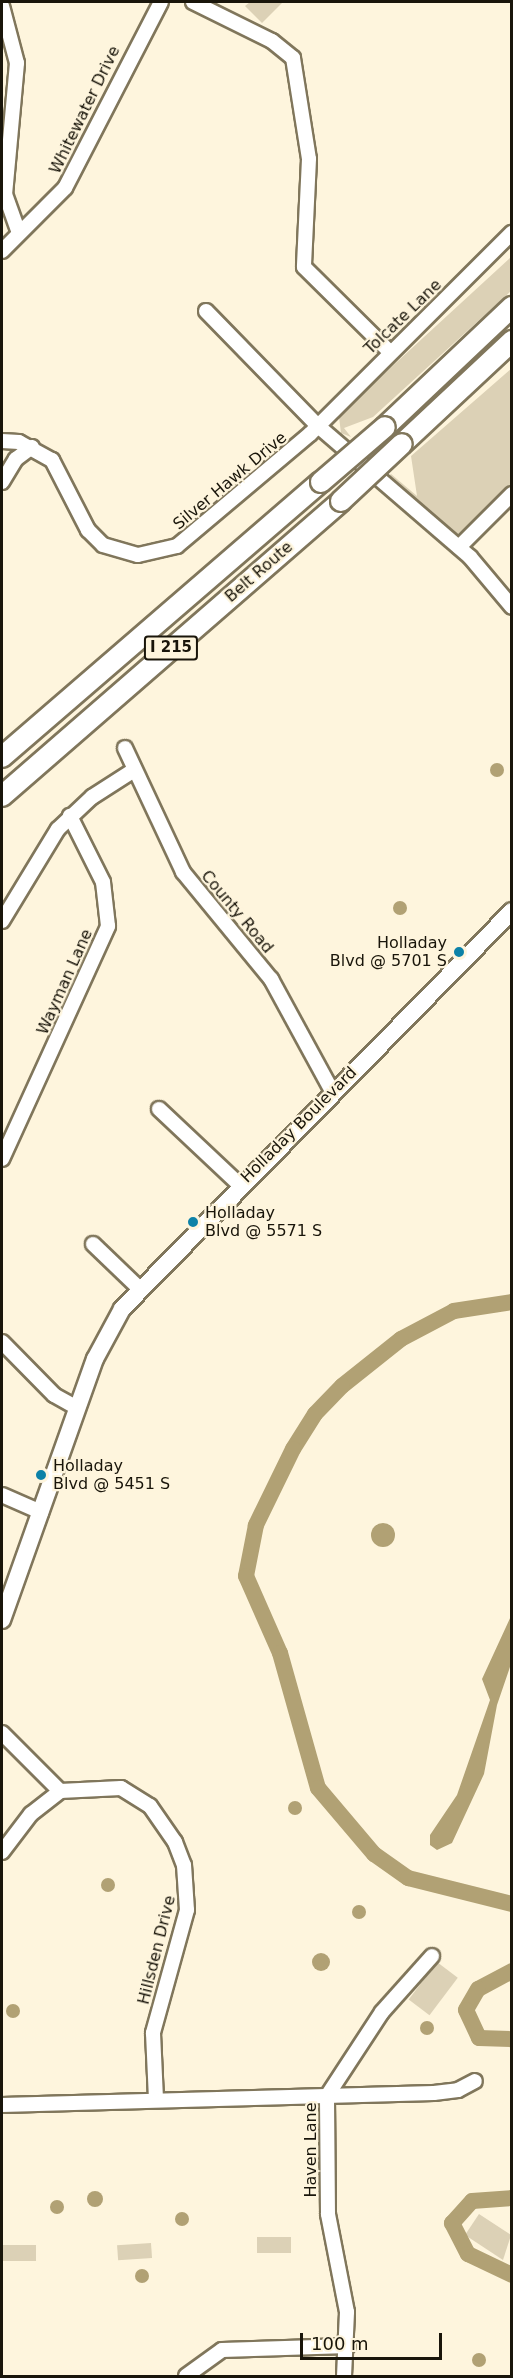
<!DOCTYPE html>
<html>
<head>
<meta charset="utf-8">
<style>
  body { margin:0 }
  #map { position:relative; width:513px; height:2378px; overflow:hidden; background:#fef5dd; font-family:"DejaVu Sans",sans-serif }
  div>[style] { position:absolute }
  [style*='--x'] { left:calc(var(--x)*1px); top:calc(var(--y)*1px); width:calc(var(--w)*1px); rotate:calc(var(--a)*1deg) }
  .green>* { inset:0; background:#dcd1b6; transform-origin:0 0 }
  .water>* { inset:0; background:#b1a174 }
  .round { border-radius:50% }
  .river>* { height:16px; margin:-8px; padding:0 8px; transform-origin:8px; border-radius:8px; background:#b1a174 }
  .roads { filter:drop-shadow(2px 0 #80765b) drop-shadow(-2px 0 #80765b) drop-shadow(0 2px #80765b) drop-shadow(0 -2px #80765b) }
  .minor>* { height:14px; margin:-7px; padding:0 7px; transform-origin:7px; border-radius:7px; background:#fff }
  .major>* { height:16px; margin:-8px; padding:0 8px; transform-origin:8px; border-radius:8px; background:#fff }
  .highway>* { height:20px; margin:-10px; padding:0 10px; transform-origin:10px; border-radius:10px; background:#fff }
  .bridges { filter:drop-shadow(2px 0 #80765b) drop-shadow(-2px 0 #80765b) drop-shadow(0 2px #80765b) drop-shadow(0 -2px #80765b) }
  .highway-bridge>* { height:20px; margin:-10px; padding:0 10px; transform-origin:10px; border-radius:10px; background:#fff }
  .dots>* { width:16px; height:16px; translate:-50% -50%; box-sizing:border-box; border:3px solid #fef5dd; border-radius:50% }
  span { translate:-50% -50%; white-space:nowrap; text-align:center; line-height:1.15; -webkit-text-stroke:4.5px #fef5dd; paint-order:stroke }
  .shield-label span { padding:2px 4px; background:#fef5dd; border:2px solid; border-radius:4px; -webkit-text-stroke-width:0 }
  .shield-label { font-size:15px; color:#19150a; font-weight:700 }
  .street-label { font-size:16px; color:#19150a }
  .poi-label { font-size:16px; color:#19150a }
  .right { translate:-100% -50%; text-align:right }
  .left { translate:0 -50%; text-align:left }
  .frame { position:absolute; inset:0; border:3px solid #19150a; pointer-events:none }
  .scale { position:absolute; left:300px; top:2333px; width:142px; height:27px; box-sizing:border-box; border:3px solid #19150a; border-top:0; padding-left:8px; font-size:18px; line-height:21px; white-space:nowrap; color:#19150a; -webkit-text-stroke:4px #fef5dd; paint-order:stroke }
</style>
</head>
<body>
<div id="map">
  <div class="green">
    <i style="clip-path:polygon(250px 2px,283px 2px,262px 23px,245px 6px)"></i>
    <i style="clip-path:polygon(511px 257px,511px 291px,373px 417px,344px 428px,351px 437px,341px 433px,339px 417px,350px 405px)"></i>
    <i style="clip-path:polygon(511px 369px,511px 488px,457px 535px,388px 477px,391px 474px,417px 496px,411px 456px)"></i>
    <i style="left:437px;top:1962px;width:26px;height:47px;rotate:37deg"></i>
    <i style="clip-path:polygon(479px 2214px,511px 2235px,503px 2260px,465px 2235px)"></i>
    <i style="left:291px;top:2237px;width:16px;height:34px;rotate:90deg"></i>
    <i style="left:151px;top:2243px;width:15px;height:34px;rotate:86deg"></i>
    <i style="left:36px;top:2245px;width:16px;height:34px;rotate:90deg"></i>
  </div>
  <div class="water">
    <i class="round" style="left:490px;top:763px;width:14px;height:14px"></i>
    <i class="round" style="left:393px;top:901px;width:14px;height:14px"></i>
    <i class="round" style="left:371px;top:1523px;width:24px;height:24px"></i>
    <i style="clip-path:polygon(511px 1616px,511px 1664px,497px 1705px,484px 1774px,452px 1843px,437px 1850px,430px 1845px,430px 1835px,457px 1795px,490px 1700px,482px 1679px)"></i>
    <i class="round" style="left:288px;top:1801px;width:14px;height:14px"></i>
    <i class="round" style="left:101px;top:1878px;width:14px;height:14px"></i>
    <i class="round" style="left:352px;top:1905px;width:14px;height:14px"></i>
    <i class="round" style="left:312px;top:1953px;width:18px;height:18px"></i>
    <i class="round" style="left:6px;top:2004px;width:14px;height:14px"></i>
    <i class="round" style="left:420px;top:2021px;width:14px;height:14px"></i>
    <i class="round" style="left:87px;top:2191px;width:16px;height:16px"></i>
    <i class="round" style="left:50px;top:2200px;width:14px;height:14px"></i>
    <i class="round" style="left:175px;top:2212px;width:14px;height:14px"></i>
    <i class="round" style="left:135px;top:2269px;width:14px;height:14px"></i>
    <i class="round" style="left:472px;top:2353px;width:14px;height:14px"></i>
  </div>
  <div class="river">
    <i style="--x:512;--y:1302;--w:59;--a:171.2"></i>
    <i style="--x:454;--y:1311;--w:60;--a:152.2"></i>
    <i style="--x:401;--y:1339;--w:75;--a:141.5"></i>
    <i style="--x:342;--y:1386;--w:39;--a:134"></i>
    <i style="--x:315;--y:1414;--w:41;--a:122.2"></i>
    <i style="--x:293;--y:1449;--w:85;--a:116"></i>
    <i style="--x:256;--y:1525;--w:52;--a:101.1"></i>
    <i style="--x:246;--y:1576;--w:84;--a:66.2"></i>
    <i style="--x:280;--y:1653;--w:140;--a:74.3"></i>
    <i style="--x:318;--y:1788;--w:87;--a:49.7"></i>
    <i style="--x:374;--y:1854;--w:42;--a:35.2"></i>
    <i style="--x:408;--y:1878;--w:107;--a:14"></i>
    <i style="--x:512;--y:1971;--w:38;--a:152"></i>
    <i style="--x:478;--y:1989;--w:24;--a:120"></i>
    <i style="--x:466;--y:2010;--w:31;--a:65"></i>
    <i style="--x:479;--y:2038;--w:33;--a:2"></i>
    <i style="--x:512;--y:2198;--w:40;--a:175.7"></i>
    <i style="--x:472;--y:2201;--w:30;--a:132"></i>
    <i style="--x:452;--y:2223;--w:35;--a:63"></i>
    <i style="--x:468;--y:2254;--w:49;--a:25.5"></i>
  </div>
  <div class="roads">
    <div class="minor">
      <i style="--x:193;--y:2;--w:88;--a:26.3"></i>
      <i style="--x:272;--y:41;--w:27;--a:39"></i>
      <i style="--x:293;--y:58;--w:102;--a:81"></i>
      <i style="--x:309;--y:159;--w:108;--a:92.7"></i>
      <i style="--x:304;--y:267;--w:121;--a:44.7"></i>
      <i style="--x:2;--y:6;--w:59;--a:75.3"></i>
      <i style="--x:17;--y:63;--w:132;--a:95.2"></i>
      <i style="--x:5;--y:194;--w:41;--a:70.3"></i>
      <i style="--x:2;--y:251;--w:89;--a:-45"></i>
      <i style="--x:65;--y:188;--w:209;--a:-62.7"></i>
      <i style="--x:206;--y:311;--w:159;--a:45.8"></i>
      <i style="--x:317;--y:425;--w:202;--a:40.8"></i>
      <i style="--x:470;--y:557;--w:65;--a:50"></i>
      <i style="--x:2;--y:441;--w:17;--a:3"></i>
      <i style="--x:19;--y:442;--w:38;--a:29"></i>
      <i style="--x:52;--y:460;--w:79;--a:62.8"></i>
      <i style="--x:88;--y:530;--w:21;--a:45"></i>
      <i style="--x:103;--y:545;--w:36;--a:16"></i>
      <i style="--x:138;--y:555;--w:40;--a:-13"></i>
      <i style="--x:177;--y:546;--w:174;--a:-40.1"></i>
      <i style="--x:310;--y:434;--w:285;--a:-44.9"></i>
      <i style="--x:2;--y:482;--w:27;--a:-59"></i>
      <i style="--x:16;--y:459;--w:20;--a:-37"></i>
      <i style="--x:459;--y:547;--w:75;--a:-45"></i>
      <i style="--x:125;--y:748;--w:137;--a:64.9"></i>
      <i style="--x:183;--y:872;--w:139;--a:50.6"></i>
      <i style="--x:271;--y:979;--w:128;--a:61.4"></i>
      <i style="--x:2;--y:921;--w:108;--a:-58.7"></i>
      <i style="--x:58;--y:829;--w:47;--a:-43.3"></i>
      <i style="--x:92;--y:797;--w:50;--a:-32.7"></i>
      <i style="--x:159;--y:1109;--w:111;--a:43.2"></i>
      <i style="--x:2;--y:1159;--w:256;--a:-65.5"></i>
      <i style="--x:108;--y:926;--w:44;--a:-96.5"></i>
      <i style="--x:103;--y:882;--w:74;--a:-116.6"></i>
      <i style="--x:93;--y:1244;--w:65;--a:43.8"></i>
      <i style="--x:2;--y:1342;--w:74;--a:45.5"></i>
      <i style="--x:54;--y:1395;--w:26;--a:29"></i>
      <i style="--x:2;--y:1495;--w:43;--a:23.6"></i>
      <i style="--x:2;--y:1733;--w:82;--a:45"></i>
      <i style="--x:60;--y:1791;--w:61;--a:-2.8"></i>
      <i style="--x:121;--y:1788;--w:34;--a:32"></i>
      <i style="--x:150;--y:1806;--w:44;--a:55.2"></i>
      <i style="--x:175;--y:1842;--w:25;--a:69"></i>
      <i style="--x:184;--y:1865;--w:45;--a:86.2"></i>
      <i style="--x:187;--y:1910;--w:128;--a:105.5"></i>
      <i style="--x:153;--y:2033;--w:66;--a:87.4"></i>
      <i style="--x:2;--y:1852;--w:48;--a:-52.7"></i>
      <i style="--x:31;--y:1814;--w:37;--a:-38"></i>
      <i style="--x:2;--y:2105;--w:432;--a:-1.6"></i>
      <i style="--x:434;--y:2093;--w:24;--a:-7"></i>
      <i style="--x:458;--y:2090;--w:19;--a:-28"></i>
      <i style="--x:186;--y:2376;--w:44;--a:-35.8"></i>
      <i style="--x:222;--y:2350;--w:126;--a:-1.8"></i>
      <i style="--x:344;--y:2376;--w:64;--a:-87.3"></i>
      <i style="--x:347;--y:2312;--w:100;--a:-101"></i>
      <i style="--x:328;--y:2214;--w:118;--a:-90.5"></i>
      <i style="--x:327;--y:2096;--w:100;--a:-56.8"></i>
      <i style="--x:382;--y:2012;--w:75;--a:-48.2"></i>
    </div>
    <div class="major">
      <i style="--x:2;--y:1620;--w:277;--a:-70.4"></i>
      <i style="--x:95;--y:1359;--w:57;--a:-61.6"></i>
      <i style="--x:122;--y:1309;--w:557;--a:-45.58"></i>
    </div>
    <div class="highway">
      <i style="--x:385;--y:427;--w:175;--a:-43.4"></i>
      <i style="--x:402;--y:444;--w:151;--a:-43.1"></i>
      <i style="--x:2;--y:757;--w:421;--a:-40.8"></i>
      <i style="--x:2;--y:796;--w:449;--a:-41"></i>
    </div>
  </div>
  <div class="bridges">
    <div class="highway-bridge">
      <i style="--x:321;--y:482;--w:84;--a:-40.7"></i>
      <i style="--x:341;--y:501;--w:83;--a:-43.1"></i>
    </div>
  </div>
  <div class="dots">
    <i style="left:459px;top:952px;background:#0d82a8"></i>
    <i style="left:193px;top:1222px;background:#0d82a8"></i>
    <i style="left:41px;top:1475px;background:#0d82a8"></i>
  </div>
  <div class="shield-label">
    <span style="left:171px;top:648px">I 215</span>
  </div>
  <div class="street-label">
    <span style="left:85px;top:110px;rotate:-64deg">Whitewater Drive</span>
    <span style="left:403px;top:317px;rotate:-44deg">Tolcate Lane</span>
    <span style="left:230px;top:481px;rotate:-40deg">Silver Hawk Drive</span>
    <span style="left:259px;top:572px;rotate:-41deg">Belt Route</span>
    <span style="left:237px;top:912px;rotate:50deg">County Road</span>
    <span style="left:65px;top:982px;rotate:-66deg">Wayman Lane</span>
    <span style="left:299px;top:1125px;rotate:-45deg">Holladay Boulevard</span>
    <span style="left:157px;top:1950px;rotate:-76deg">Hillsden Drive</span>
    <span style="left:311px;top:2150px;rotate:-90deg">Haven Lane</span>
  </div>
  <div class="poi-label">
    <span class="right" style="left:447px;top:952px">Holladay<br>Blvd @ 5701 S</span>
    <span class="left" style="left:205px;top:1222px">Holladay<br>Blvd @ 5571 S</span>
    <span class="left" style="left:53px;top:1475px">Holladay<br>Blvd @ 5451 S</span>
  </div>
  <div class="frame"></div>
  <div class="scale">100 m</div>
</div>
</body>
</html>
